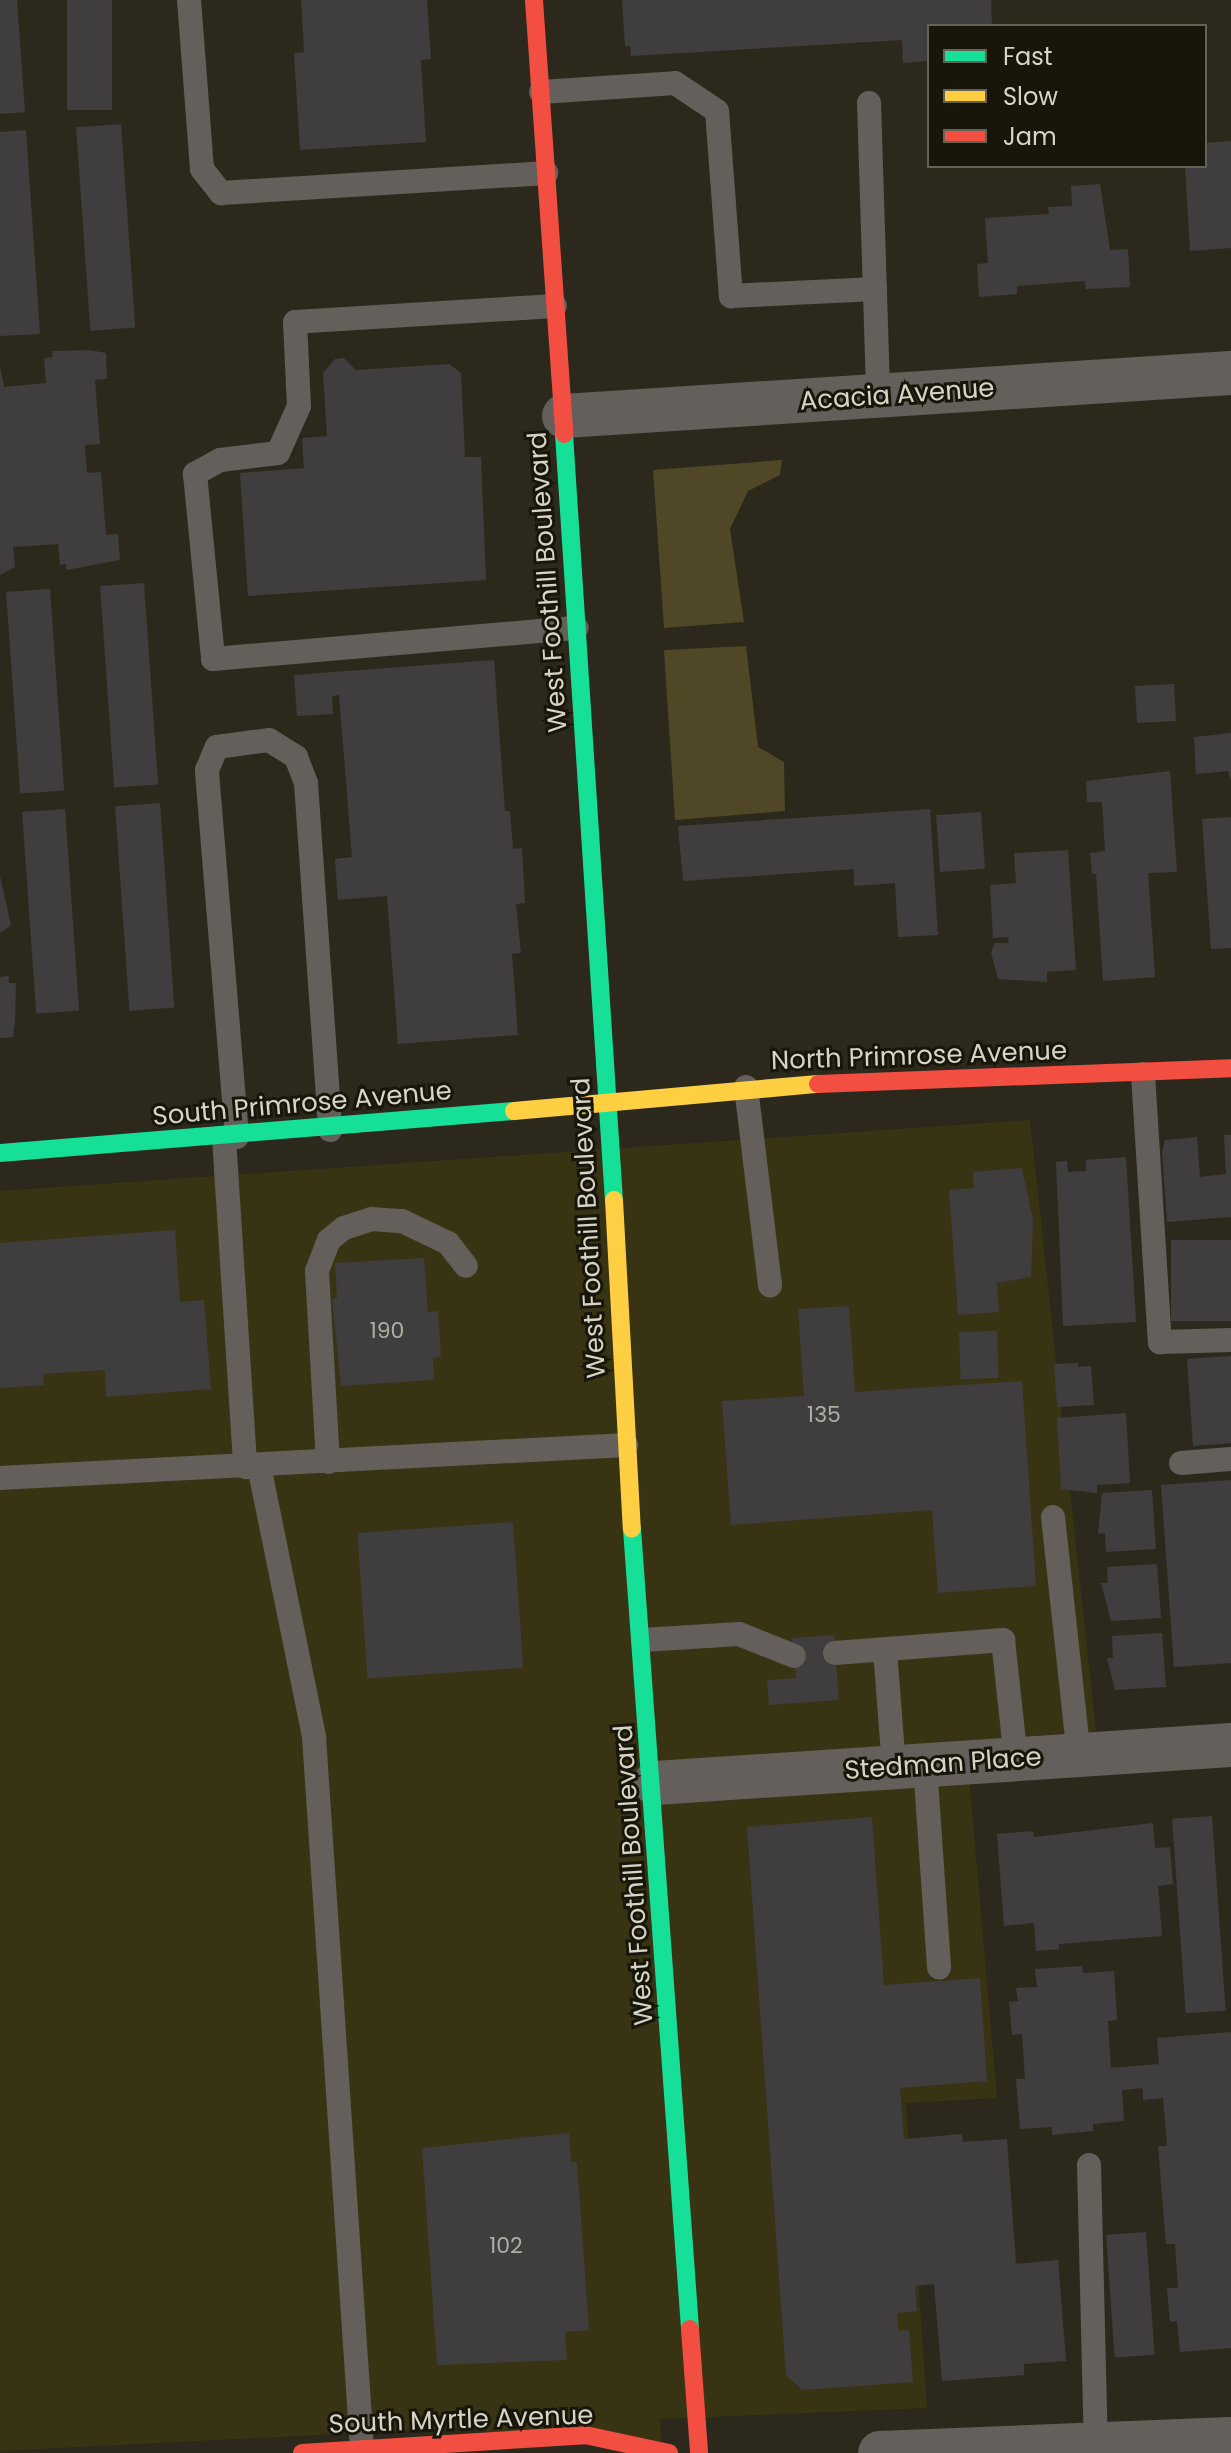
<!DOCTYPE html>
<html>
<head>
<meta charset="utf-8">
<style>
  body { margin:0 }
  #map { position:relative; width:1231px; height:2453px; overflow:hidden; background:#2c291c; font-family:Poppins,sans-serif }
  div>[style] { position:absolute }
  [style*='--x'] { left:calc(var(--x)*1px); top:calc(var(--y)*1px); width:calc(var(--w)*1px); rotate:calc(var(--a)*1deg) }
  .built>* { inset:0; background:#383313 }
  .green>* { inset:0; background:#4f4726 }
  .building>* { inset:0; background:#403d3e; transform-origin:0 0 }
  .lane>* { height:24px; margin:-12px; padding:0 12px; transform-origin:12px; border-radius:12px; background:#645f5b }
  .street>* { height:44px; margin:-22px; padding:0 22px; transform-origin:22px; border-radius:22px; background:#645f5b }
  .fast>* { height:18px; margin:-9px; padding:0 9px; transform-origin:9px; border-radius:9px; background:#16e098 }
  .slow>* { height:18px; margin:-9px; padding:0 9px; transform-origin:9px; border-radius:9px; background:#ffcf43 }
  .jam>* { height:18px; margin:-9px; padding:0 9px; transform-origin:9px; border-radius:9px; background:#f24e42 }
  span { translate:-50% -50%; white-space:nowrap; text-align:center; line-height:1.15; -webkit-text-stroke:6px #18160b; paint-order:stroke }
  .number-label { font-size:22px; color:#b0aea3 }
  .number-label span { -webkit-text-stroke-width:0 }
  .street-label { font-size:26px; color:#d6d4c5 }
  .legend { position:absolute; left:927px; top:24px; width:280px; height:144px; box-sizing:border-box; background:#18160b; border:2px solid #646255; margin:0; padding:10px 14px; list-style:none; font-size:24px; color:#d6d4c5 }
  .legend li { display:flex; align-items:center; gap:16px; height:40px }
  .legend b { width:40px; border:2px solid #646255 }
</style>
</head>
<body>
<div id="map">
  <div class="built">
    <i style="clip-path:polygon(1030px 1120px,1096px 1731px,966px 1741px,997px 2098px,906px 2103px,927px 2408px,660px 2419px,662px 2453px,454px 2428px,0 2451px,0 1191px)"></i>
  </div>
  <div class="green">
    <i style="clip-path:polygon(782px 460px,780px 475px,748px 491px,730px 529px,744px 622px,664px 628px,653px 470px)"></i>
    <i style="clip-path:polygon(746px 646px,758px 747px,784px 762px,785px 811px,675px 820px,664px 650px)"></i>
  </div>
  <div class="building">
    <i style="clip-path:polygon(0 0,17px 0,25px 112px,0 114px)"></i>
    <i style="left:67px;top:0;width:45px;height:110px"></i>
    <i style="clip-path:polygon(301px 0,427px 0,431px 59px,421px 60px,426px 142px,300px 150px,294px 53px,304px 52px)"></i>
    <i style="clip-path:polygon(622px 0,991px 0,992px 26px,929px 26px,929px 61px,903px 63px,902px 40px,631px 56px,630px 46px,625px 47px)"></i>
    <i style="left:121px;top:124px;width:204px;height:45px;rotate:86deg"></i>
    <i style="clip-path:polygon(26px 130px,40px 334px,0 336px,0 132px)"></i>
    <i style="clip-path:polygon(1231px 141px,1231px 248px,1190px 251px,1185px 166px,1205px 166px,1205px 143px)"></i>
    <i style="clip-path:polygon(1100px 184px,1110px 250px,1128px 249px,1130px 287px,1086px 289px,1085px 281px,1017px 286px,1017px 294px,979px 297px,977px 264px,988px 263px,985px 218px,1049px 214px,1048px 207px,1072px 206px,1071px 186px)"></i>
    <i style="clip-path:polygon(89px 350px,106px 353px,107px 379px,95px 380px,100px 444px,85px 445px,87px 473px,101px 472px,106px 535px,118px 534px,120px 560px,66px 570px,66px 564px,60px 565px,58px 544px,13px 547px,15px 567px,0 575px,0 366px,4px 387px,46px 383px,44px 358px,53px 357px,52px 351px)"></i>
    <i style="clip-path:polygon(344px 358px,356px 370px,449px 364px,461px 373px,465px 457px,481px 457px,486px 580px,248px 596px,240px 473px,304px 468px,302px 438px,327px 436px,323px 373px,335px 359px)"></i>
    <i style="left:144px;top:583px;width:202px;height:44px;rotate:86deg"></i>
    <i style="left:50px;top:589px;width:202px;height:44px;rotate:86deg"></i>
    <i style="clip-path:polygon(494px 660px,505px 811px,510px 811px,513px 849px,522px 848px,525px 903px,516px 904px,521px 953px,512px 954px,518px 1035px,398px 1044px,387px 896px,338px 900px,335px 859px,352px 857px,339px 695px,332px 696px,333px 714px,297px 716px,294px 675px)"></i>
    <i style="left:1174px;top:684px;width:37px;height:39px;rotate:87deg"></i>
    <i style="clip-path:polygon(1231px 733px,1231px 781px,1228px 771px,1196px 774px,1194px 737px)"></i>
    <i style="clip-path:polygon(1170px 771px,1177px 872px,1148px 873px,1155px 977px,1103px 981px,1096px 874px,1092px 874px,1090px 853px,1105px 851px,1102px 802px,1087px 802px,1086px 781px)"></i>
    <i style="left:160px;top:803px;width:205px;height:45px;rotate:86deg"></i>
    <i style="left:65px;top:809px;width:202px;height:43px;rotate:86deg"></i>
    <i style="clip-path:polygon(930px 809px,938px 935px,898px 937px,895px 883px,854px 886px,854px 869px,683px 881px,678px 826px)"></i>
    <i style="left:981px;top:812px;width:57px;height:45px;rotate:86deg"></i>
    <i style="clip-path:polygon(1231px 817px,1231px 948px,1211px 949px,1202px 819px)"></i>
    <i style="clip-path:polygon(1068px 850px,1076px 970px,1047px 972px,1047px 982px,998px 979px,991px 952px,995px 943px,1009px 943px,1008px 937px,993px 938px,990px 885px,1016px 883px,1014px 853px)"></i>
    <i style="clip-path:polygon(0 876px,11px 925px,0 933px)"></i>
    <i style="clip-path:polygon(9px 976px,9px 983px,16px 983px,15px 1022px,13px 1037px,0 1038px,0 977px)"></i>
    <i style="clip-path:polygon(1224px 1135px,1231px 1135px,1231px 1217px,1167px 1222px,1162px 1152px,1165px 1140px,1197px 1137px,1200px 1177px,1226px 1174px)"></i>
    <i style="clip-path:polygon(1126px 1157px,1136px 1322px,1063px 1326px,1056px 1162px,1067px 1161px,1068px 1172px,1086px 1171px,1086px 1160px)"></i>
    <i style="clip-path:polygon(1022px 1168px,1033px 1220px,1031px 1277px,997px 1283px,999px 1312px,958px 1315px,949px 1190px,974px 1188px,973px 1172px)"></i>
    <i style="clip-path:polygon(175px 1230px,180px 1302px,204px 1300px,211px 1389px,106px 1397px,105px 1370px,43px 1374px,44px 1385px,0 1388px,0 1243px)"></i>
    <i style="left:1231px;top:1240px;width:81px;height:60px;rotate:90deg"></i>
    <i style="clip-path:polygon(424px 1258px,428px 1312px,438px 1311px,441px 1357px,433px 1358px,434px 1380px,341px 1386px,332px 1299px,337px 1298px,335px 1263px)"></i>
    <i style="clip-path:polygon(849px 1306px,855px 1392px,1022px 1381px,1036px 1586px,938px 1593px,932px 1510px,731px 1525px,722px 1401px,804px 1396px,798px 1309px)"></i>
    <i style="left:997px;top:1331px;width:47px;height:38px;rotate:88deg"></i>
    <i style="clip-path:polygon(1231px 1356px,1231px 1443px,1193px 1446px,1187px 1359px)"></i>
    <i style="clip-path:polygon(1078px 1363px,1078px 1367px,1091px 1366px,1094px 1405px,1057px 1407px,1054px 1364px)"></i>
    <i style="clip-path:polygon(1126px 1413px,1130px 1483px,1097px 1485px,1097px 1493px,1061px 1489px,1057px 1418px)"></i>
    <i style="clip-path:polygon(1231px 1480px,1231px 1663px,1174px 1667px,1161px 1485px)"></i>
    <i style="clip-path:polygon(1152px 1490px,1156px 1549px,1106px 1552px,1105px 1533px,1098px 1534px,1102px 1493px)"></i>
    <i style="left:513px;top:1522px;width:146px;height:156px;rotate:86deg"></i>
    <i style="clip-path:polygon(1157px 1564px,1161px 1618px,1111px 1621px,1101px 1583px,1108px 1583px,1107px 1567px)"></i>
    <i style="clip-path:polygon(1162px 1633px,1166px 1687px,1115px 1690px,1107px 1658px,1113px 1658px,1112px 1636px)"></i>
    <i style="clip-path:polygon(834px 1635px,839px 1700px,769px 1705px,767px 1680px,796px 1678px,792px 1638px)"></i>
    <i style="left:1212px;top:1816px;width:195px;height:40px;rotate:86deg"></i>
    <i style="clip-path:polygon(872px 1817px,884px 1985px,980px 1978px,987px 2081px,900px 2088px,904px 2139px,962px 2134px,963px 2142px,1007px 2139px,1016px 2264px,1058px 2260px,1066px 2361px,1024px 2364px,1024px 2375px,942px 2381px,934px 2284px,915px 2286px,917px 2311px,897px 2313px,899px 2331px,909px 2330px,913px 2382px,802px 2390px,786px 2375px,747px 1827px)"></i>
    <i style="clip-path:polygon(1153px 1823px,1155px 1848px,1170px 1847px,1173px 1884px,1158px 1886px,1162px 1936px,1059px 1944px,1059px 1949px,1036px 1951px,1034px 1923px,1004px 1926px,997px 1834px,1033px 1831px,1034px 1837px)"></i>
    <i style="clip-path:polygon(1082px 1966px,1083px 1973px,1114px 1971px,1117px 2020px,1108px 2021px,1111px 2068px,1159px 2064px,1157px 2038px,1231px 2032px,1231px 2348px,1180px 2352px,1177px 2321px,1170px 2322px,1167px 2288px,1178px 2288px,1175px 2244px,1166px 2244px,1158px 2146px,1167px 2146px,1163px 2098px,1143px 2100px,1143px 2088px,1122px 2090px,1124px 2121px,1093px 2124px,1093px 2131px,1052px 2135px,1052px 2127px,1020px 2129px,1016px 2079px,1025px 2079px,1022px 2034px,1012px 2035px,1009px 2002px,1018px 2001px,1016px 1988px,1037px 1987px,1035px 1969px)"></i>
    <i style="clip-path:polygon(569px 2133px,571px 2162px,577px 2162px,589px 2330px,565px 2332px,567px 2360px,437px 2365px,422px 2148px)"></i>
    <i style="left:1146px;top:2232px;width:123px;height:40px;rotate:86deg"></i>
  </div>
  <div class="lane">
    <i style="--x:189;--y:0;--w:169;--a:85.6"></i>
    <i style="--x:202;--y:169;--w:31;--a:52"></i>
    <i style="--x:221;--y:193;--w:326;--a:-3.5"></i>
    <i style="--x:541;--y:92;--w:134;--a:-3.8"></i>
    <i style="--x:675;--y:83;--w:50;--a:33.7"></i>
    <i style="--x:717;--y:111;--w:186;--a:85.7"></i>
    <i style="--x:731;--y:296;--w:144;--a:-2.8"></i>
    <i style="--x:869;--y:103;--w:294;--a:88.2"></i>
    <i style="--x:555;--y:306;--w:260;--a:176.5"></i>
    <i style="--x:295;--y:322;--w:84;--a:87.3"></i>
    <i style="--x:299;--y:406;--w:51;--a:114.1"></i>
    <i style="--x:278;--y:453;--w:58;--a:173.1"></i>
    <i style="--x:220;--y:460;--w:29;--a:151"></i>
    <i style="--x:195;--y:474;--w:186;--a:84.4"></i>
    <i style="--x:213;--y:659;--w:365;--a:-4.9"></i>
    <i style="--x:1143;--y:1074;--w:269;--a:86.4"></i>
    <i style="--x:1160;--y:1342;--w:71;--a:-1.6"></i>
    <i style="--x:746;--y:1087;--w:200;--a:83.1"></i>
    <i style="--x:237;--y:1137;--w:368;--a:-94.7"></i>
    <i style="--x:207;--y:770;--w:25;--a:-67"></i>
    <i style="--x:217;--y:747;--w:52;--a:-7.7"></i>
    <i style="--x:269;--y:740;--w:32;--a:32"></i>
    <i style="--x:296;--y:757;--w:28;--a:69"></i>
    <i style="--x:306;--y:783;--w:348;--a:86"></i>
    <i style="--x:224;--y:1138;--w:330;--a:86.3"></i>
    <i style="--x:328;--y:1462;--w:191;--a:-93.3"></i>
    <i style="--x:317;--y:1271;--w:33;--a:-69"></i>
    <i style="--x:329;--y:1240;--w:19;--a:-39"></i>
    <i style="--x:344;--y:1228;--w:28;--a:-18"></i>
    <i style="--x:371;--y:1219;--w:31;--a:4"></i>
    <i style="--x:402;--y:1221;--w:51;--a:25.6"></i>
    <i style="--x:448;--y:1243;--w:29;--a:52"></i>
    <i style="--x:1181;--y:1463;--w:50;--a:-4.6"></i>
    <i style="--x:259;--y:1466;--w:277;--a:78.5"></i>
    <i style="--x:314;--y:1737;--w:714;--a:86.14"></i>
    <i style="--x:0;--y:1478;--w:627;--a:-3.02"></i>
    <i style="--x:1053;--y:1517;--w:239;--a:83.8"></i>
    <i style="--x:643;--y:1640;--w:96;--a:-3.6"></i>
    <i style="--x:739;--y:1634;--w:59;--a:21.8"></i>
    <i style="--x:885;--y:1650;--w:117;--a:85.6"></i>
    <i style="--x:835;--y:1653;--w:169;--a:-4.4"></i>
    <i style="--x:1003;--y:1640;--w:120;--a:83.8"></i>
    <i style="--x:925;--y:1766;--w:202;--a:86"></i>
    <i style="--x:1089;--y:2165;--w:279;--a:88.6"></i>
  </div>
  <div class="street">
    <i style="--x:564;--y:416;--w:668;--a:-3.69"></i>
    <i style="--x:655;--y:1783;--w:577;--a:-3.77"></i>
    <i style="--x:880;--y:2453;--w:351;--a:-2.3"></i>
  </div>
  <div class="fast">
    <i style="--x:564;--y:434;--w:768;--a:86.27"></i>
    <i style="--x:0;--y:1153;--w:516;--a:-4.67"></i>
    <i style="--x:632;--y:1529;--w:802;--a:85.85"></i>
  </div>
  <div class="slow">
    <i style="--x:514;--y:1111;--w:305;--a:-5.1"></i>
    <i style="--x:614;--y:1200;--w:329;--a:86.9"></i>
  </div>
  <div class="jam">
    <i style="--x:534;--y:0;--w:435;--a:86"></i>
    <i style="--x:818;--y:1084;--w:413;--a:-2.2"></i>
    <i style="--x:690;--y:2329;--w:124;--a:85.8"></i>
    <i style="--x:302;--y:2453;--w:284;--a:-3.6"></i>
    <i style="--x:585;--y:2435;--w:86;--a:12.1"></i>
  </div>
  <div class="number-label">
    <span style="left:387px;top:1331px">190</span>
    <span style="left:824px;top:1415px">135</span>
    <span style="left:506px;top:2246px">102</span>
  </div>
  <div class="street-label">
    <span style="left:897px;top:395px;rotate:-4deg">Acacia Avenue</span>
    <span style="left:548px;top:582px;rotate:-94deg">West Foothill Boulevard</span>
    <span style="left:919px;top:1056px;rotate:-2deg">North Primrose Avenue</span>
    <span style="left:302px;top:1104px;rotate:-5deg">South Primrose Avenue</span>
    <span style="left:589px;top:1228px;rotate:-93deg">West Foothill Boulevard</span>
    <span style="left:943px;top:1764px;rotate:-4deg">Stedman Place</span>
    <span style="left:634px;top:1875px;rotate:-94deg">West Foothill Boulevard</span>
    <span style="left:461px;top:2420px;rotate:-2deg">South Myrtle Avenue</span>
  </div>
  <ul class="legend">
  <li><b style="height:10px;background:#16e098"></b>Fast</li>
  <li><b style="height:10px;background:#ffcf43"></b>Slow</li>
  <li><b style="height:10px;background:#f24e42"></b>Jam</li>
  </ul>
</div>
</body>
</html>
